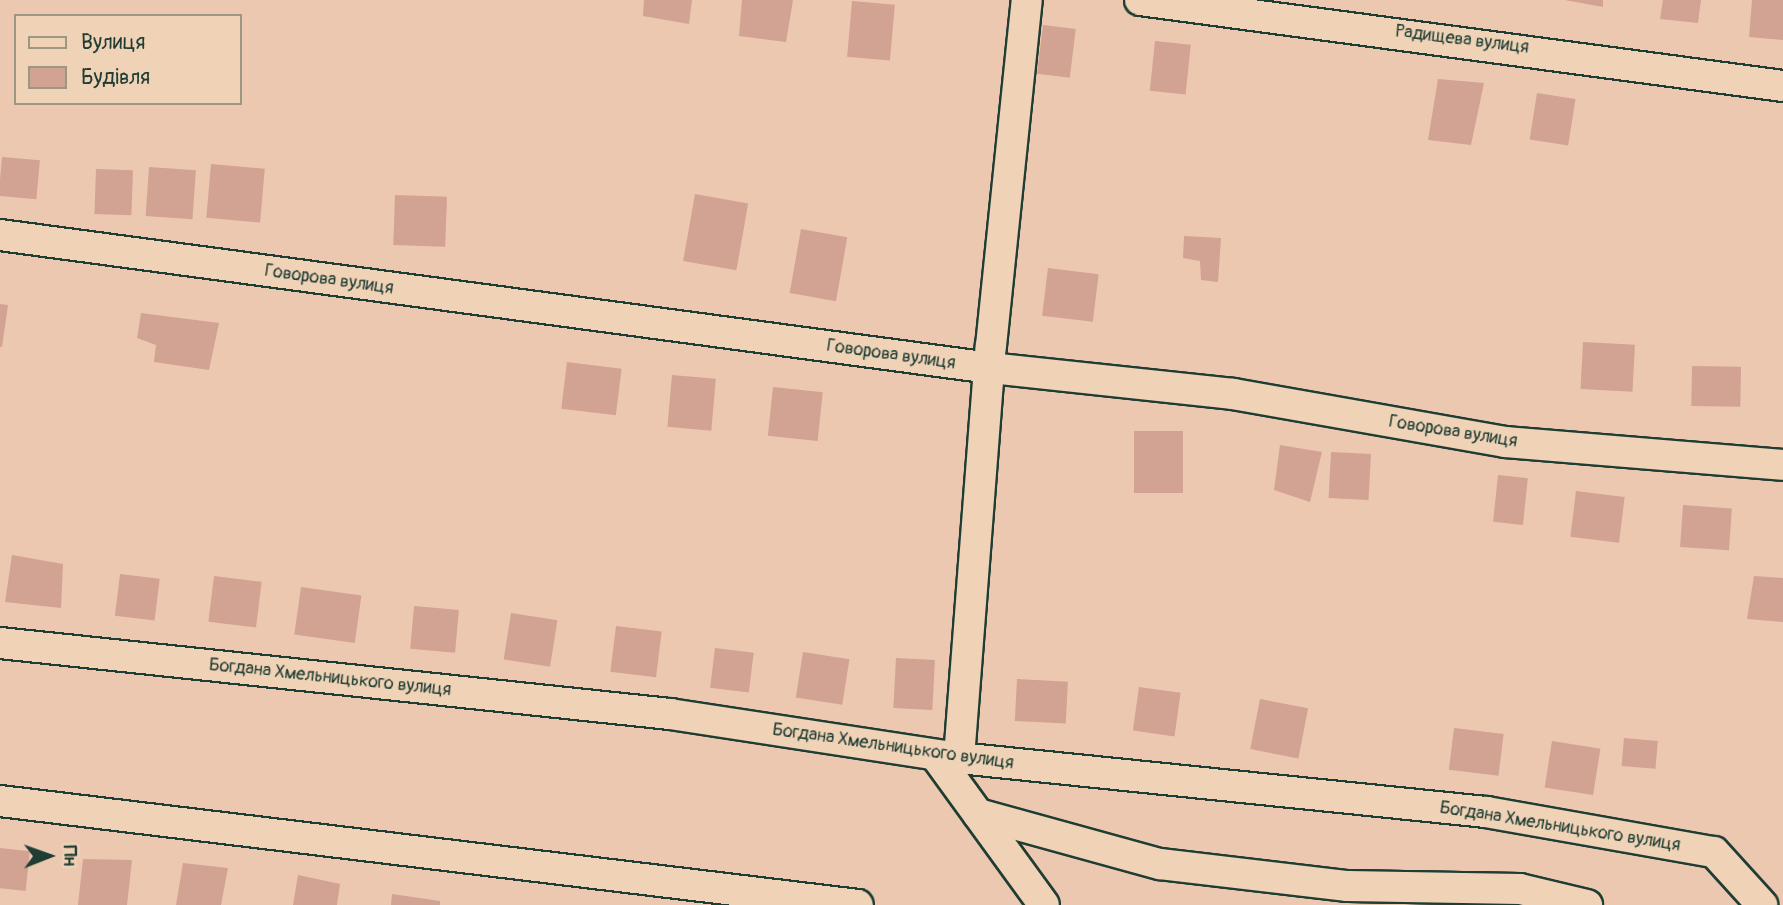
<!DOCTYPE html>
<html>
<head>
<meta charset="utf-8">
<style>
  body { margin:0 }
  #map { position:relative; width:1783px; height:905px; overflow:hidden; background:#edc8b0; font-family:Pangolin,sans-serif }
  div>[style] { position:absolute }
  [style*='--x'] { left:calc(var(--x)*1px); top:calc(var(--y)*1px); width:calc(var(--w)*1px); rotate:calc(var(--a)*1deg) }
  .building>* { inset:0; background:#d2a293; transform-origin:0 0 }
  .roads { filter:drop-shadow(2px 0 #1f3d34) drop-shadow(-2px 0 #1f3d34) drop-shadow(0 2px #1f3d34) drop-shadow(0 -2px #1f3d34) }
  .street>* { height:30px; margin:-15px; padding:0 15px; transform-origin:15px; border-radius:15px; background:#f0d3b7 }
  span { translate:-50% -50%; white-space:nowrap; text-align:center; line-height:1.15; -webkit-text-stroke:7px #f0d3b7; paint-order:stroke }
  .street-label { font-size:18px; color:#1f3d34 }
  .legend { position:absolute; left:14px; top:14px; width:228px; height:91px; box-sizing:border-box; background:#f0d3b7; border:2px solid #9c9783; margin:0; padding:9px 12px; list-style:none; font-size:21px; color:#1f3d34 }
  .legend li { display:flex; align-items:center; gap:14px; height:35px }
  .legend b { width:35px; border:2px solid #9c9783 }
  .north { position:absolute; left:14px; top:821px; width:70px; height:70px; -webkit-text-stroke:5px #f0d3b7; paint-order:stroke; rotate:89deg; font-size:19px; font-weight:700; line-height:28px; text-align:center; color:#1f3d34 }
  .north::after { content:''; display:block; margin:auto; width:24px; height:32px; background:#1f3d34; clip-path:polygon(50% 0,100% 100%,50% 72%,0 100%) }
</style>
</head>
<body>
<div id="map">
  <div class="building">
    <i style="clip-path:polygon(644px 0,692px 0,689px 24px,643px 16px)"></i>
    <i style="clip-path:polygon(742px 0,793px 0,786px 42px,739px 36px)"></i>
    <i style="clip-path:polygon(1565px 0,1603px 0,1603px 7px)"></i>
    <i style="clip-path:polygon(1663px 0,1701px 0,1698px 23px,1660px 19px)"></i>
    <i style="clip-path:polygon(1752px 0,1783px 0,1783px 40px,1749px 37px)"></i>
    <i style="left:852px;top:1px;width:43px;height:56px;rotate:5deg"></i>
    <i style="left:1043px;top:25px;width:33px;height:49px;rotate:7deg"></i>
    <i style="left:1155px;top:41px;width:36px;height:50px;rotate:6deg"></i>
    <i style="clip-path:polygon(1438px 79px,1484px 83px,1471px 145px,1428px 140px)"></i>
    <i style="left:1537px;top:93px;width:39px;height:47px;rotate:9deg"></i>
    <i style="left:2px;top:157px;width:38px;height:39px;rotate:5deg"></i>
    <i style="left:211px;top:164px;width:54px;height:54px;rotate:5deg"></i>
    <i style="left:149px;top:167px;width:47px;height:49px;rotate:4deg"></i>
    <i style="left:96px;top:169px;width:37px;height:45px;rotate:2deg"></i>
    <i style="left:695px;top:194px;width:54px;height:68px;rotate:10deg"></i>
    <i style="left:395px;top:195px;width:52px;height:50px;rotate:2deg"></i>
    <i style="left:801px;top:229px;width:47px;height:65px;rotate:10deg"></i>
    <i style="clip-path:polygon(1184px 236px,1221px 238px,1218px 282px,1201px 280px,1200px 261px,1183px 258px)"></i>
    <i style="left:1048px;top:268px;width:51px;height:48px;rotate:7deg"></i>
    <i style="clip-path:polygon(0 304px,8px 305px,2px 347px,0 347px)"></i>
    <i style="clip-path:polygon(141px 313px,219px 323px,209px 370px,154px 362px,156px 345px,137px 338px)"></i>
    <i style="left:1583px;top:342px;width:52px;height:47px;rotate:3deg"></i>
    <i style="left:567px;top:362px;width:55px;height:47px;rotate:7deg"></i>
    <i style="left:1692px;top:366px;width:49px;height:40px;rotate:1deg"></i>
    <i style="left:672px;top:375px;width:44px;height:52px;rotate:5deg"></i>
    <i style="left:773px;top:387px;width:50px;height:49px;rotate:6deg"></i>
    <i style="left:1134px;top:431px;width:49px;height:62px"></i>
    <i style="clip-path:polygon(1280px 445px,1322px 452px,1310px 502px,1274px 490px)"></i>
    <i style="left:1331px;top:452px;width:40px;height:46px;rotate:3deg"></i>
    <i style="left:1498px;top:475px;width:30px;height:47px;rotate:6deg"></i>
    <i style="left:1576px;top:491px;width:49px;height:46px;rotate:7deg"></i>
    <i style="left:1683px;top:505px;width:49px;height:42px;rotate:4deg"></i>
    <i style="clip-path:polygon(12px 555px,63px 564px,61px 608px,5px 602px)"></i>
    <i style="left:120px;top:574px;width:40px;height:42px;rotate:7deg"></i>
    <i style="left:214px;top:576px;width:48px;height:46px;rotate:7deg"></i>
    <i style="clip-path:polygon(1754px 576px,1783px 578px,1783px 622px,1747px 619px)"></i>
    <i style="left:301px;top:587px;width:61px;height:48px;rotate:8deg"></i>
    <i style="left:414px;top:606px;width:45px;height:43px;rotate:5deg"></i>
    <i style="left:511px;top:613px;width:47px;height:47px;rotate:9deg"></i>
    <i style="left:616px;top:626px;width:46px;height:46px;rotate:7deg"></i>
    <i style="left:715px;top:648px;width:39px;height:40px;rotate:7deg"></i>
    <i style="left:803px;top:652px;width:47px;height:46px;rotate:9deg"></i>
    <i style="left:896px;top:658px;width:39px;height:50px;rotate:3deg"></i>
    <i style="left:1017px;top:679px;width:51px;height:42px;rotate:3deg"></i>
    <i style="left:1139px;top:687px;width:42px;height:44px;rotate:8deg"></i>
    <i style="left:1260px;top:699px;width:49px;height:51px;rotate:11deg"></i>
    <i style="left:1454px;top:728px;width:50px;height:42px;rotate:7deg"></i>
    <i style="left:1624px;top:738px;width:34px;height:28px;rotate:5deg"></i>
    <i style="left:1552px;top:741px;width:49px;height:47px;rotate:9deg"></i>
    <i style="left:0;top:848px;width:30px;height:40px;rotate:6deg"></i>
    <i style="clip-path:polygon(83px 859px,132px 860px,127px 905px,78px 905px)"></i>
    <i style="clip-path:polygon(183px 863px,228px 868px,221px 905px,176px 905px)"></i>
    <i style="clip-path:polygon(298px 875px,340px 884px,337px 905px,293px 905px)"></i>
    <i style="clip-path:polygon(392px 894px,440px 901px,440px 905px,391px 905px)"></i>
  </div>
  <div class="roads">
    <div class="street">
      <i style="--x:1140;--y:0;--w:649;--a:7.62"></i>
      <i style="--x:0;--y:235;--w:999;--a:7.65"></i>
      <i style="--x:990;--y:368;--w:244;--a:6.1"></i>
      <i style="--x:1233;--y:394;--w:276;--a:10"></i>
      <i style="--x:1505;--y:442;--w:279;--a:4.7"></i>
      <i style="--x:0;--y:643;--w:674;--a:6.05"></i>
      <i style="--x:670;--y:714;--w:292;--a:8.7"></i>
      <i style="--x:959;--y:758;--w:530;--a:5.85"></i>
      <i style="--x:1486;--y:812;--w:231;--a:10"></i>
      <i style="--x:1714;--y:852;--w:72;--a:47.8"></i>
      <i style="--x:935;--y:755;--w:185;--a:54"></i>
      <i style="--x:959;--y:758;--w:413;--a:-85.6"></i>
      <i style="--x:991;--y:346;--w:348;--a:-84.1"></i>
      <i style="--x:0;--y:801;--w:864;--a:6.91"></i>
      <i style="--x:978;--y:814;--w:189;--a:15.4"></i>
      <i style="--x:1160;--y:864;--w:189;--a:6.7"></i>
      <i style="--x:1348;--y:886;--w:172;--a:1"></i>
      <i style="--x:1520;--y:889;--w:69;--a:13.4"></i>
    </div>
  </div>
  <div class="street-label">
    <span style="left:1462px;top:40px;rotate:7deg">Радищева вулиця</span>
    <span style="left:329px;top:280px;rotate:8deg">Говорова вулиця</span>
    <span style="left:891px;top:355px;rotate:8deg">Говорова вулиця</span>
    <span style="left:1453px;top:432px;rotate:9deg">Говорова вулиця</span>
    <span style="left:330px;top:678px;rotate:6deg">Богдана Хмельницького вулиця</span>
    <span style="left:893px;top:747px;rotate:8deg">Богдана Хмельницького вулиця</span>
    <span style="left:1560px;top:827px;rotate:9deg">Богдана Хмельницького вулиця</span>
  </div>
  <ul class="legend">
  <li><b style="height:9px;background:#f0d3b7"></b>Вулиця</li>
  <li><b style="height:19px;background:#d2a293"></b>Будівля</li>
  </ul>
  <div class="north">Пн</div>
</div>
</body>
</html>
